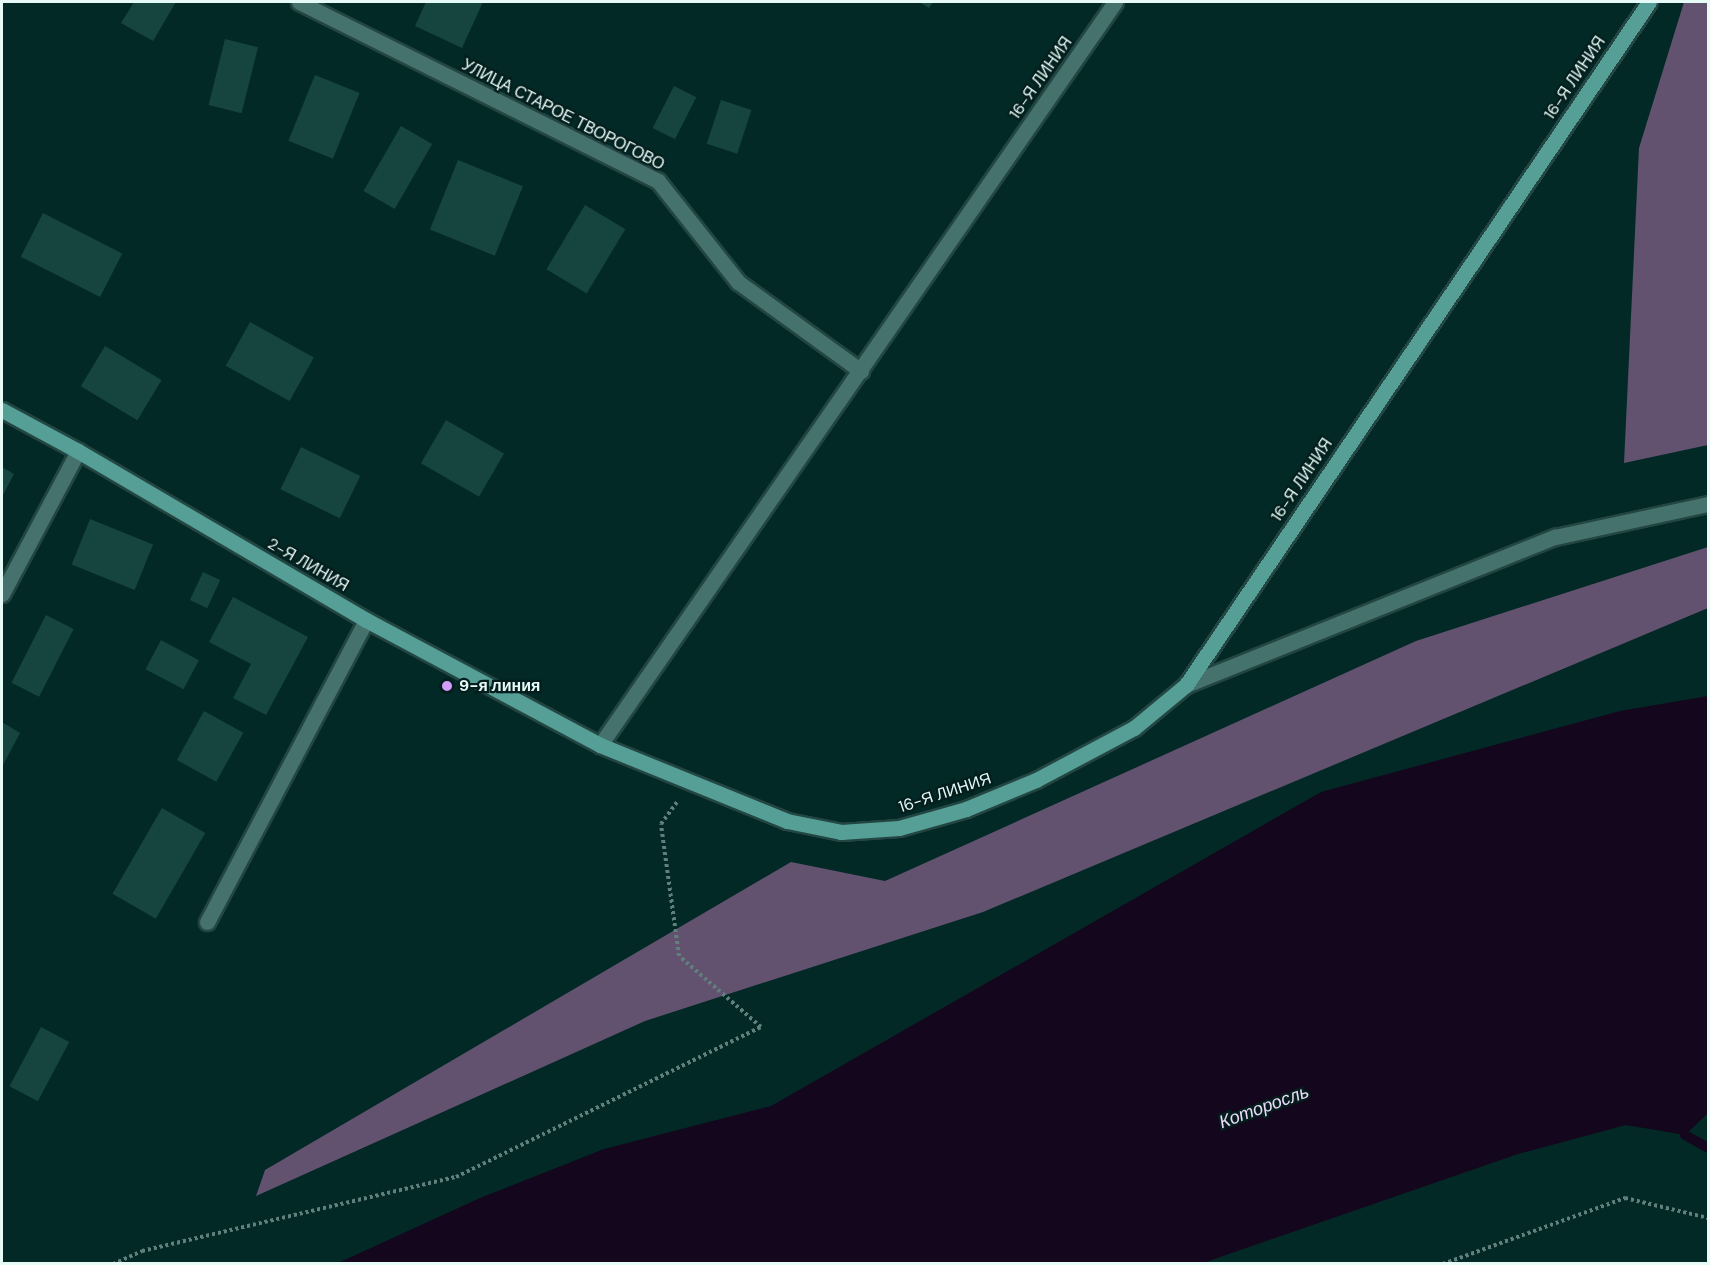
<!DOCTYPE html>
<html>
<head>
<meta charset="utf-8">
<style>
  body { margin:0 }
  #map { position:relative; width:1710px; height:1265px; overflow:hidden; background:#032926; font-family:"DM Sans",sans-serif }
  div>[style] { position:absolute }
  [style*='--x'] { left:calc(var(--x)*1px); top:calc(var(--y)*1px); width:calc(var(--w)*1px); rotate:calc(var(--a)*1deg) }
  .forest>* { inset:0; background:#62526f }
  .water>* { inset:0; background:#14061d }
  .stream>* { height:10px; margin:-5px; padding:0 5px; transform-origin:5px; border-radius:5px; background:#14061d }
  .building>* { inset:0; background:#16443f; transform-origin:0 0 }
  .path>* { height:4px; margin-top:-2px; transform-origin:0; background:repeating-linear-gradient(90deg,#61807d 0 3px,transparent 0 6px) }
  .roads { filter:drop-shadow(2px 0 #234643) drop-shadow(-2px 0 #234643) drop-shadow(0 2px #234643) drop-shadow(0 -2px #234643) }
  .lane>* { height:15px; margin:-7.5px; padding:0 7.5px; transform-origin:7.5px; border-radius:7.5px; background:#46726d }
  .street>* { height:15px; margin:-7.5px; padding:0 7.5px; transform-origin:7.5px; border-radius:7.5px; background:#46726d }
  .secondary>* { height:15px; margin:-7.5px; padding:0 7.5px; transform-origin:7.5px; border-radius:7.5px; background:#569f97 }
  .dots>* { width:16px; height:16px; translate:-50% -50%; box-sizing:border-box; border:3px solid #031e1c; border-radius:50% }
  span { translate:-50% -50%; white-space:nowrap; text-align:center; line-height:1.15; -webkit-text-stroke:4.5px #031e1c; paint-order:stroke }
  .street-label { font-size:16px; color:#e6faf7 }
  .poi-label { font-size:16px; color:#e6faf7; font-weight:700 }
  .left { translate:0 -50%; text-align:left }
  .water-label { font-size:18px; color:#ecdafa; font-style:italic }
  .frame { position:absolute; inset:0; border:3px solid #e6faf7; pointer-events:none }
</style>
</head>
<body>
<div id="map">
  <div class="forest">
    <i style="clip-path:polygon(1684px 2px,1708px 2px,1708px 445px,1624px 463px,1639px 148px)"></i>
    <i style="clip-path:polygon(1708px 547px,1708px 608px,983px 912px,645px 1021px,256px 1196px,265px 1170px,791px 862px,885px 881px,1416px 641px)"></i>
  </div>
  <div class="water">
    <i style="clip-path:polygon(1708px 696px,1708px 1113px,1685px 1135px,1626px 1125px,1518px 1154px,1203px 1263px,338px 1263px,480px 1198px,604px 1149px,771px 1106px,1321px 792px,1620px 711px)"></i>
  </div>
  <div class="stream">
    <i style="--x:1685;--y:1135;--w:26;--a:29"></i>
  </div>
  <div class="building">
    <i style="clip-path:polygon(134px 2px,176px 2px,153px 41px,121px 23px)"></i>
    <i style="clip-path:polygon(426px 2px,483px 2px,462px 48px,415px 26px)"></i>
    <i style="clip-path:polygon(919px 2px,933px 2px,929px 8px)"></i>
    <i style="left:225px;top:39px;width:34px;height:68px;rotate:14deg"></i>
    <i style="left:315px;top:75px;width:48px;height:71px;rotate:22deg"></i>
    <i style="left:674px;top:86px;width:25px;height:47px;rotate:27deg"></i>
    <i style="left:721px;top:100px;width:32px;height:46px;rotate:18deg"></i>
    <i style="left:401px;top:126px;width:36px;height:75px;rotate:30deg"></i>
    <i style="left:458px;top:160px;width:70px;height:75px;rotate:22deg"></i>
    <i style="left:585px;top:205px;width:47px;height:75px;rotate:31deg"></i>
    <i style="left:43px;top:213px;width:89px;height:49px;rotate:27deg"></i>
    <i style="left:250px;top:322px;width:73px;height:50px;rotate:29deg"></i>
    <i style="left:105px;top:346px;width:66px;height:47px;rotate:31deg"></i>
    <i style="left:446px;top:420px;width:67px;height:50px;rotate:30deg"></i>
    <i style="left:301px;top:447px;width:66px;height:47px;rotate:26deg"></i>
    <i style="clip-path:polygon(2px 467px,14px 474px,2px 497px)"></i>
    <i style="left:90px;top:519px;width:68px;height:49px;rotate:22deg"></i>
    <i style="left:203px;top:572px;width:19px;height:31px;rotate:25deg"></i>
    <i style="clip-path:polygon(233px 597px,308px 637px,266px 715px,233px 698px,251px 664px,209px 642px)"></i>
    <i style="left:46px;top:615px;width:31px;height:76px;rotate:27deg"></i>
    <i style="left:161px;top:640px;width:43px;height:33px;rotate:28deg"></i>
    <i style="left:204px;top:711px;width:45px;height:56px;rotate:29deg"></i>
    <i style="clip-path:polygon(2px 722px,20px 733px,2px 767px)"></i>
    <i style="left:162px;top:808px;width:50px;height:99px;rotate:30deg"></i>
    <i style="left:41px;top:1027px;width:32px;height:67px;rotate:28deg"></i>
  </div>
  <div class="path">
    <i style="--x:113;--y:1264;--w:32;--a:-24"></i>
    <i style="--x:142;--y:1251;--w:323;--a:-13.3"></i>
    <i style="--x:456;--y:1177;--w:340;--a:-26.2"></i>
    <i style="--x:761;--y:1027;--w:108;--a:-139.1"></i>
    <i style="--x:679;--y:956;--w:133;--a:-97.8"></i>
    <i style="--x:661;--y:824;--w:27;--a:-54"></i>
    <i style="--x:1443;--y:1264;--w:194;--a:-19.9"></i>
    <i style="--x:1625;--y:1198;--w:85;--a:13.5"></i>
  </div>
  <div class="roads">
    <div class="lane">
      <i style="--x:1186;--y:685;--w:398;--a:-21.9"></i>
      <i style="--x:1555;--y:537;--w:157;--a:-12.2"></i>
    </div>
    <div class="street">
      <i style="--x:299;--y:2;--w:401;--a:26.5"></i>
      <i style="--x:658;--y:181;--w:129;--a:51.6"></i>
      <i style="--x:738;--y:282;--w:152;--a:35.9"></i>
      <i style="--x:2;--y:594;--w:162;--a:-62"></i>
      <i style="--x:600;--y:745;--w:904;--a:-55.27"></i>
      <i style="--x:207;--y:922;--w:341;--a:-62.2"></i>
    </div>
    <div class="secondary">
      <i style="--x:2;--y:410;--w:86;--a:28.3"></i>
      <i style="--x:78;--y:451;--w:334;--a:30.4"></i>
      <i style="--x:366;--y:620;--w:265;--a:28.1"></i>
      <i style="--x:600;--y:745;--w:202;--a:22.1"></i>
      <i style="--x:787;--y:821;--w:55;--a:11.5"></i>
      <i style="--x:841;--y:832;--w:58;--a:-3.9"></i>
      <i style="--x:899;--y:828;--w:70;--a:-15.8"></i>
      <i style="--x:966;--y:809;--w:76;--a:-22.5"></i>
      <i style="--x:1036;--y:780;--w:111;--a:-28"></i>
      <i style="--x:1134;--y:728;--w:67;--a:-39.6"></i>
      <i style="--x:1186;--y:685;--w:825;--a:-55.87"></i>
    </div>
  </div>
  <div class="dots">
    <i style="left:447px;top:686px;background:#d49cfb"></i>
  </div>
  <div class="street-label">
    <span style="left:1041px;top:78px;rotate:-55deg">16-Я ЛИНИЯ</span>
    <span style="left:1575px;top:78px;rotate:-56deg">16-Я ЛИНИЯ</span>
    <span style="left:563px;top:115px;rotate:27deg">УЛИЦА СТАРОЕ ТВОРОГОВО</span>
    <span style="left:1302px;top:480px;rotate:-56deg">16-Я ЛИНИЯ</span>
    <span style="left:308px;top:565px;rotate:30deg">2-Я ЛИНИЯ</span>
    <span style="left:945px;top:793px;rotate:-18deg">16-Я ЛИНИЯ</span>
  </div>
  <div class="poi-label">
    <span class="left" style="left:459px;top:686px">9-я линия</span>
  </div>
  <div class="water-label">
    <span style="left:1264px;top:1107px;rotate:-20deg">Которосль</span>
  </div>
  <div class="frame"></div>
</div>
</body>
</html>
